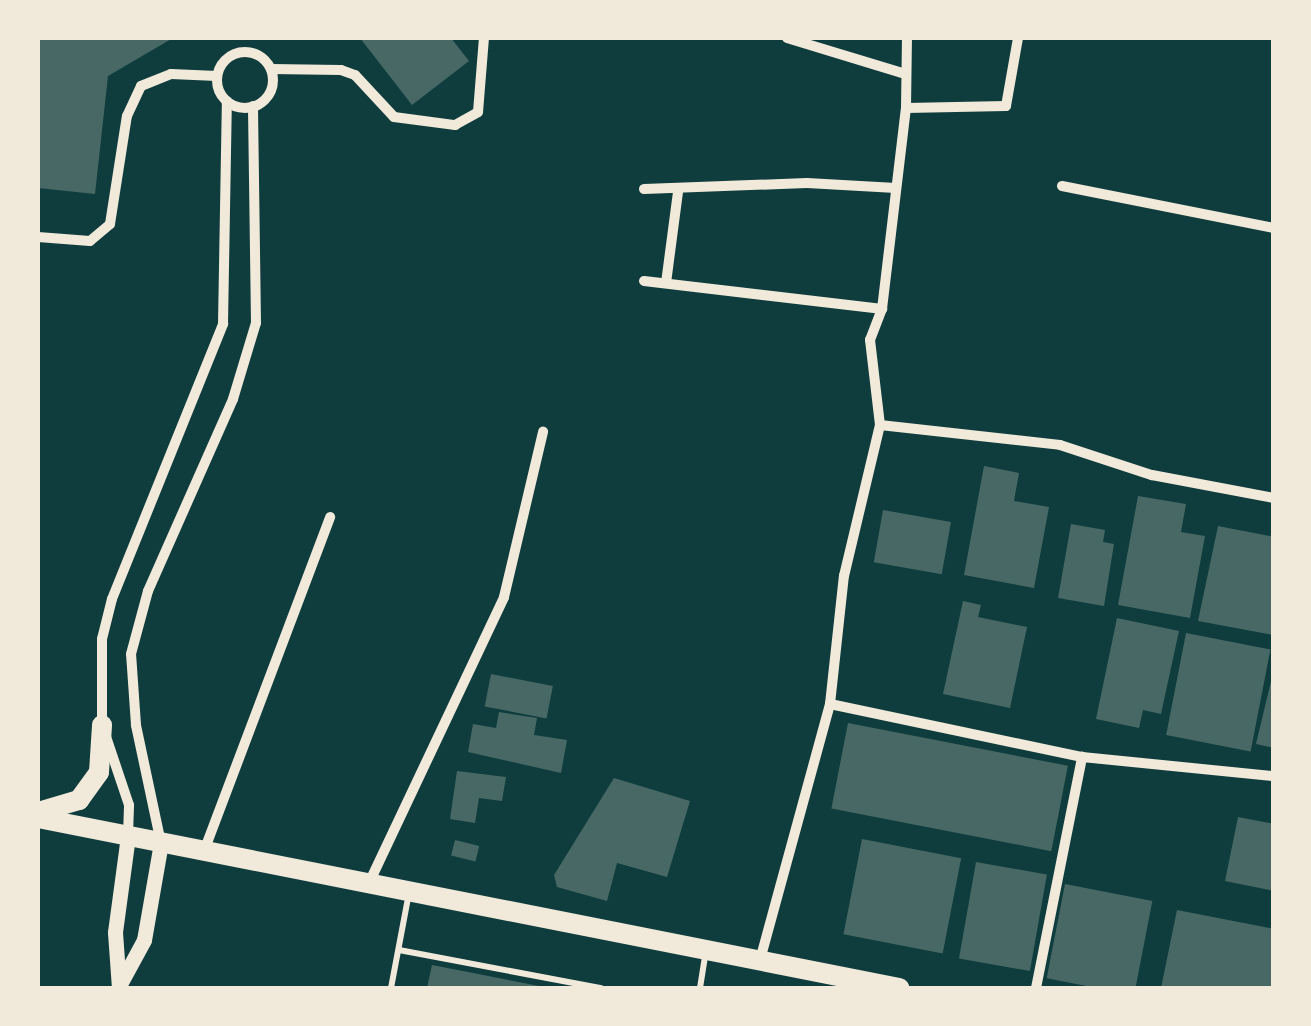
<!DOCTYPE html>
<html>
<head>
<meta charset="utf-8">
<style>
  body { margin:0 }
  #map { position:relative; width:1311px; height:1026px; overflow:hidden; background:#0f3d3e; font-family:Poppins,sans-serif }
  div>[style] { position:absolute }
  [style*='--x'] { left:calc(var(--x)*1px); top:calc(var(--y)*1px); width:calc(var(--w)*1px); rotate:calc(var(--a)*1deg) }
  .building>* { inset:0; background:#486865; transform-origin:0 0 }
  .service>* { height:6px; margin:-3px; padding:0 3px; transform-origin:3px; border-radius:3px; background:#f1e9da }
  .minor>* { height:10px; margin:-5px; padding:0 5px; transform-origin:5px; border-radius:5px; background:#f1e9da }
  .minor>.ring { margin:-5px; padding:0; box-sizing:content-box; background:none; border:10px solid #f1e9da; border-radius:50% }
  .tertiary>* { height:15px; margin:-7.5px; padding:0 7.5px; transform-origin:7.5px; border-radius:7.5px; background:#f1e9da }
  .primary>* { height:20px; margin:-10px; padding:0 10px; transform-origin:10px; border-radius:10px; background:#f1e9da }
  span { translate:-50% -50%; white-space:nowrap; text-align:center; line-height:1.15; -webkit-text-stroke:10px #f1e9da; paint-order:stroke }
  .frame { position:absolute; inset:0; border:40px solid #f1e9da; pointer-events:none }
</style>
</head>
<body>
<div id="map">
  <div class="building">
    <i style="clip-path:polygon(38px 38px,173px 38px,108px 76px,95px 194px,38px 188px)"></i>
    <i style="clip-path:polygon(360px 38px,451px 38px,469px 61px,412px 105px)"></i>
    <i style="clip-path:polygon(984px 466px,1019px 473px,1014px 501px,1049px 507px,1034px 588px,964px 575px)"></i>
    <i style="clip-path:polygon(1138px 496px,1186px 504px,1181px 532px,1205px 536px,1190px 618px,1118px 605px)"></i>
    <i style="left:883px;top:510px;width:69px;height:53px;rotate:10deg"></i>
    <i style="clip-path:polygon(1071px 524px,1105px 530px,1103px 542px,1114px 544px,1104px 606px,1058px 598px)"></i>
    <i style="clip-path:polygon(1218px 526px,1274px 537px,1273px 635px,1198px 621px)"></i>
    <i style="clip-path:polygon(963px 601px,981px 605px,978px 617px,1027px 627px,1010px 708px,943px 694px)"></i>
    <i style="clip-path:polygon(1117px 618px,1179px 631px,1161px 714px,1143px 710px,1139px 728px,1096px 719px)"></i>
    <i style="left:1186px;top:633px;width:86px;height:104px;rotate:11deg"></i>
    <i style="left:491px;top:674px;width:63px;height:33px;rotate:11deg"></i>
    <i style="clip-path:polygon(1272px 677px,1274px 677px,1274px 748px,1256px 744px)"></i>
    <i style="clip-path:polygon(499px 712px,537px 718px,534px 735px,567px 740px,561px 773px,468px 752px,473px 724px,496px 728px)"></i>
    <i style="left:848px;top:723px;width:224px;height:87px;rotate:11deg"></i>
    <i style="clip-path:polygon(457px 771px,506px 777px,502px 801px,479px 798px,475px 823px,450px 819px)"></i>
    <i style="clip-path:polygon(614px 778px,690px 801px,667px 877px,617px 863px,607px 901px,557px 887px,554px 875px)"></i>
    <i style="clip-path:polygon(1238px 817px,1274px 824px,1274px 891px,1225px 881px)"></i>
    <i style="left:862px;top:839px;width:101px;height:97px;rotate:11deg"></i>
    <i style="left:455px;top:840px;width:25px;height:16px;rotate:14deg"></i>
    <i style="left:976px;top:862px;width:72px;height:98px;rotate:10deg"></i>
    <i style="left:1065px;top:884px;width:89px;height:96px;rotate:11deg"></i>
    <i style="clip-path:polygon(1177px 910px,1274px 929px,1274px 988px,1161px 988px)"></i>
    <i style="clip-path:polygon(432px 965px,544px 987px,544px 988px,427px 988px)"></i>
  </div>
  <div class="service">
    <i style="--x:399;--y:950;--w:206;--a:10.7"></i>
    <i style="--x:391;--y:988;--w:97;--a:-79.3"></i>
    <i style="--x:700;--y:988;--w:36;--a:-81"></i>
  </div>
  <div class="minor">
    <i style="--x:787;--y:38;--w:120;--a:16.9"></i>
    <i class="ring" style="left:217px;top:52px;width:46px;height:46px"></i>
    <i style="--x:271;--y:69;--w:70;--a:0.8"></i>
    <i style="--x:341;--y:70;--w:15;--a:20"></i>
    <i style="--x:355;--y:75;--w:57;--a:47.1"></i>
    <i style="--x:394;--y:117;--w:62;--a:7.5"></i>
    <i style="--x:455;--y:125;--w:26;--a:-29"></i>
    <i style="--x:478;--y:112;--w:74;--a:-85.4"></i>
    <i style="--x:906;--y:108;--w:100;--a:-1.1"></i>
    <i style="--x:1006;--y:106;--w:69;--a:-80"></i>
    <i style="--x:1062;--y:186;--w:216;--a:11.2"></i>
    <i style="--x:644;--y:189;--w:163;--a:-2.1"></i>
    <i style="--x:807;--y:183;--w:89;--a:3.2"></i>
    <i style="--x:38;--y:237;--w:52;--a:4.4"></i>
    <i style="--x:90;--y:241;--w:26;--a:-40"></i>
    <i style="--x:110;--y:224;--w:109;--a:-81.1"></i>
    <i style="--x:127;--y:116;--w:33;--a:-65"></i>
    <i style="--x:141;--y:86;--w:32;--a:-22"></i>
    <i style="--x:171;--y:74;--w:46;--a:2.5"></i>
    <i style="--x:644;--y:281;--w:240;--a:6.7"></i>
    <i style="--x:666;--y:283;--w:92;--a:-82.5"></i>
    <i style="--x:880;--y:425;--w:181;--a:6.3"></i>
    <i style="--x:1060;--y:445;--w:97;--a:18.1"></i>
    <i style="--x:1152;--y:475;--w:124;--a:10.7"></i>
    <i style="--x:830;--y:704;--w:258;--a:11.9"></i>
    <i style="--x:1082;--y:757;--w:193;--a:5.7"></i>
    <i style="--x:128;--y:835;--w:30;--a:-88"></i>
    <i style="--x:129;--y:805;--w:84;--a:-108.6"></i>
    <i style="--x:102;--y:725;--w:86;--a:-90"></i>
    <i style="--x:102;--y:639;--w:41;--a:-76"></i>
    <i style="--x:112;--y:599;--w:297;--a:-68"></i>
    <i style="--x:223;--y:324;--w:223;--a:-89"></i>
    <i style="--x:161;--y:843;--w:121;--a:-102"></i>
    <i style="--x:136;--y:725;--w:71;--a:-94"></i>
    <i style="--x:131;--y:654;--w:65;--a:-74.9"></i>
    <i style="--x:148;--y:591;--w:210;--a:-66.1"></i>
    <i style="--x:233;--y:399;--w:79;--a:-73.2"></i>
    <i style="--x:256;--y:323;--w:217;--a:-90.8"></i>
    <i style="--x:204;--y:851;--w:357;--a:-69.3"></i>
    <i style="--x:369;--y:883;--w:316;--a:-64.7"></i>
    <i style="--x:504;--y:597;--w:170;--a:-76.7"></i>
    <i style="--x:760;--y:960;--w:265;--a:-74.7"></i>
    <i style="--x:830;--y:704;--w:129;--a:-83.8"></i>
    <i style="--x:844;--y:576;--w:155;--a:-76.6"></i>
    <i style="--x:880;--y:425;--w:86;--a:-96.7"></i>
    <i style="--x:870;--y:340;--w:33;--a:-69"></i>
    <i style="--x:882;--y:309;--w:202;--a:-83.2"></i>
    <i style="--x:906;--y:108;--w:70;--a:-89.2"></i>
    <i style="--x:1036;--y:988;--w:236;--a:-78.7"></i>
  </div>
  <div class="tertiary">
    <i style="--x:119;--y:986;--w:52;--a:-61.5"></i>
    <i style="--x:144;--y:940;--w:98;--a:-80.1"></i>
    <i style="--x:119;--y:988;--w:56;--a:-94.1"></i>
    <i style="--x:115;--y:932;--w:97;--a:-82.3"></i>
  </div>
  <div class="primary">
    <i style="--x:38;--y:812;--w:43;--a:-16.3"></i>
    <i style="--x:79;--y:800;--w:34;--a:-54"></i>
    <i style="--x:99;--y:772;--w:47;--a:-86.3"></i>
    <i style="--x:38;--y:818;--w:878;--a:11.17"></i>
  </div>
  <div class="frame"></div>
</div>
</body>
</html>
